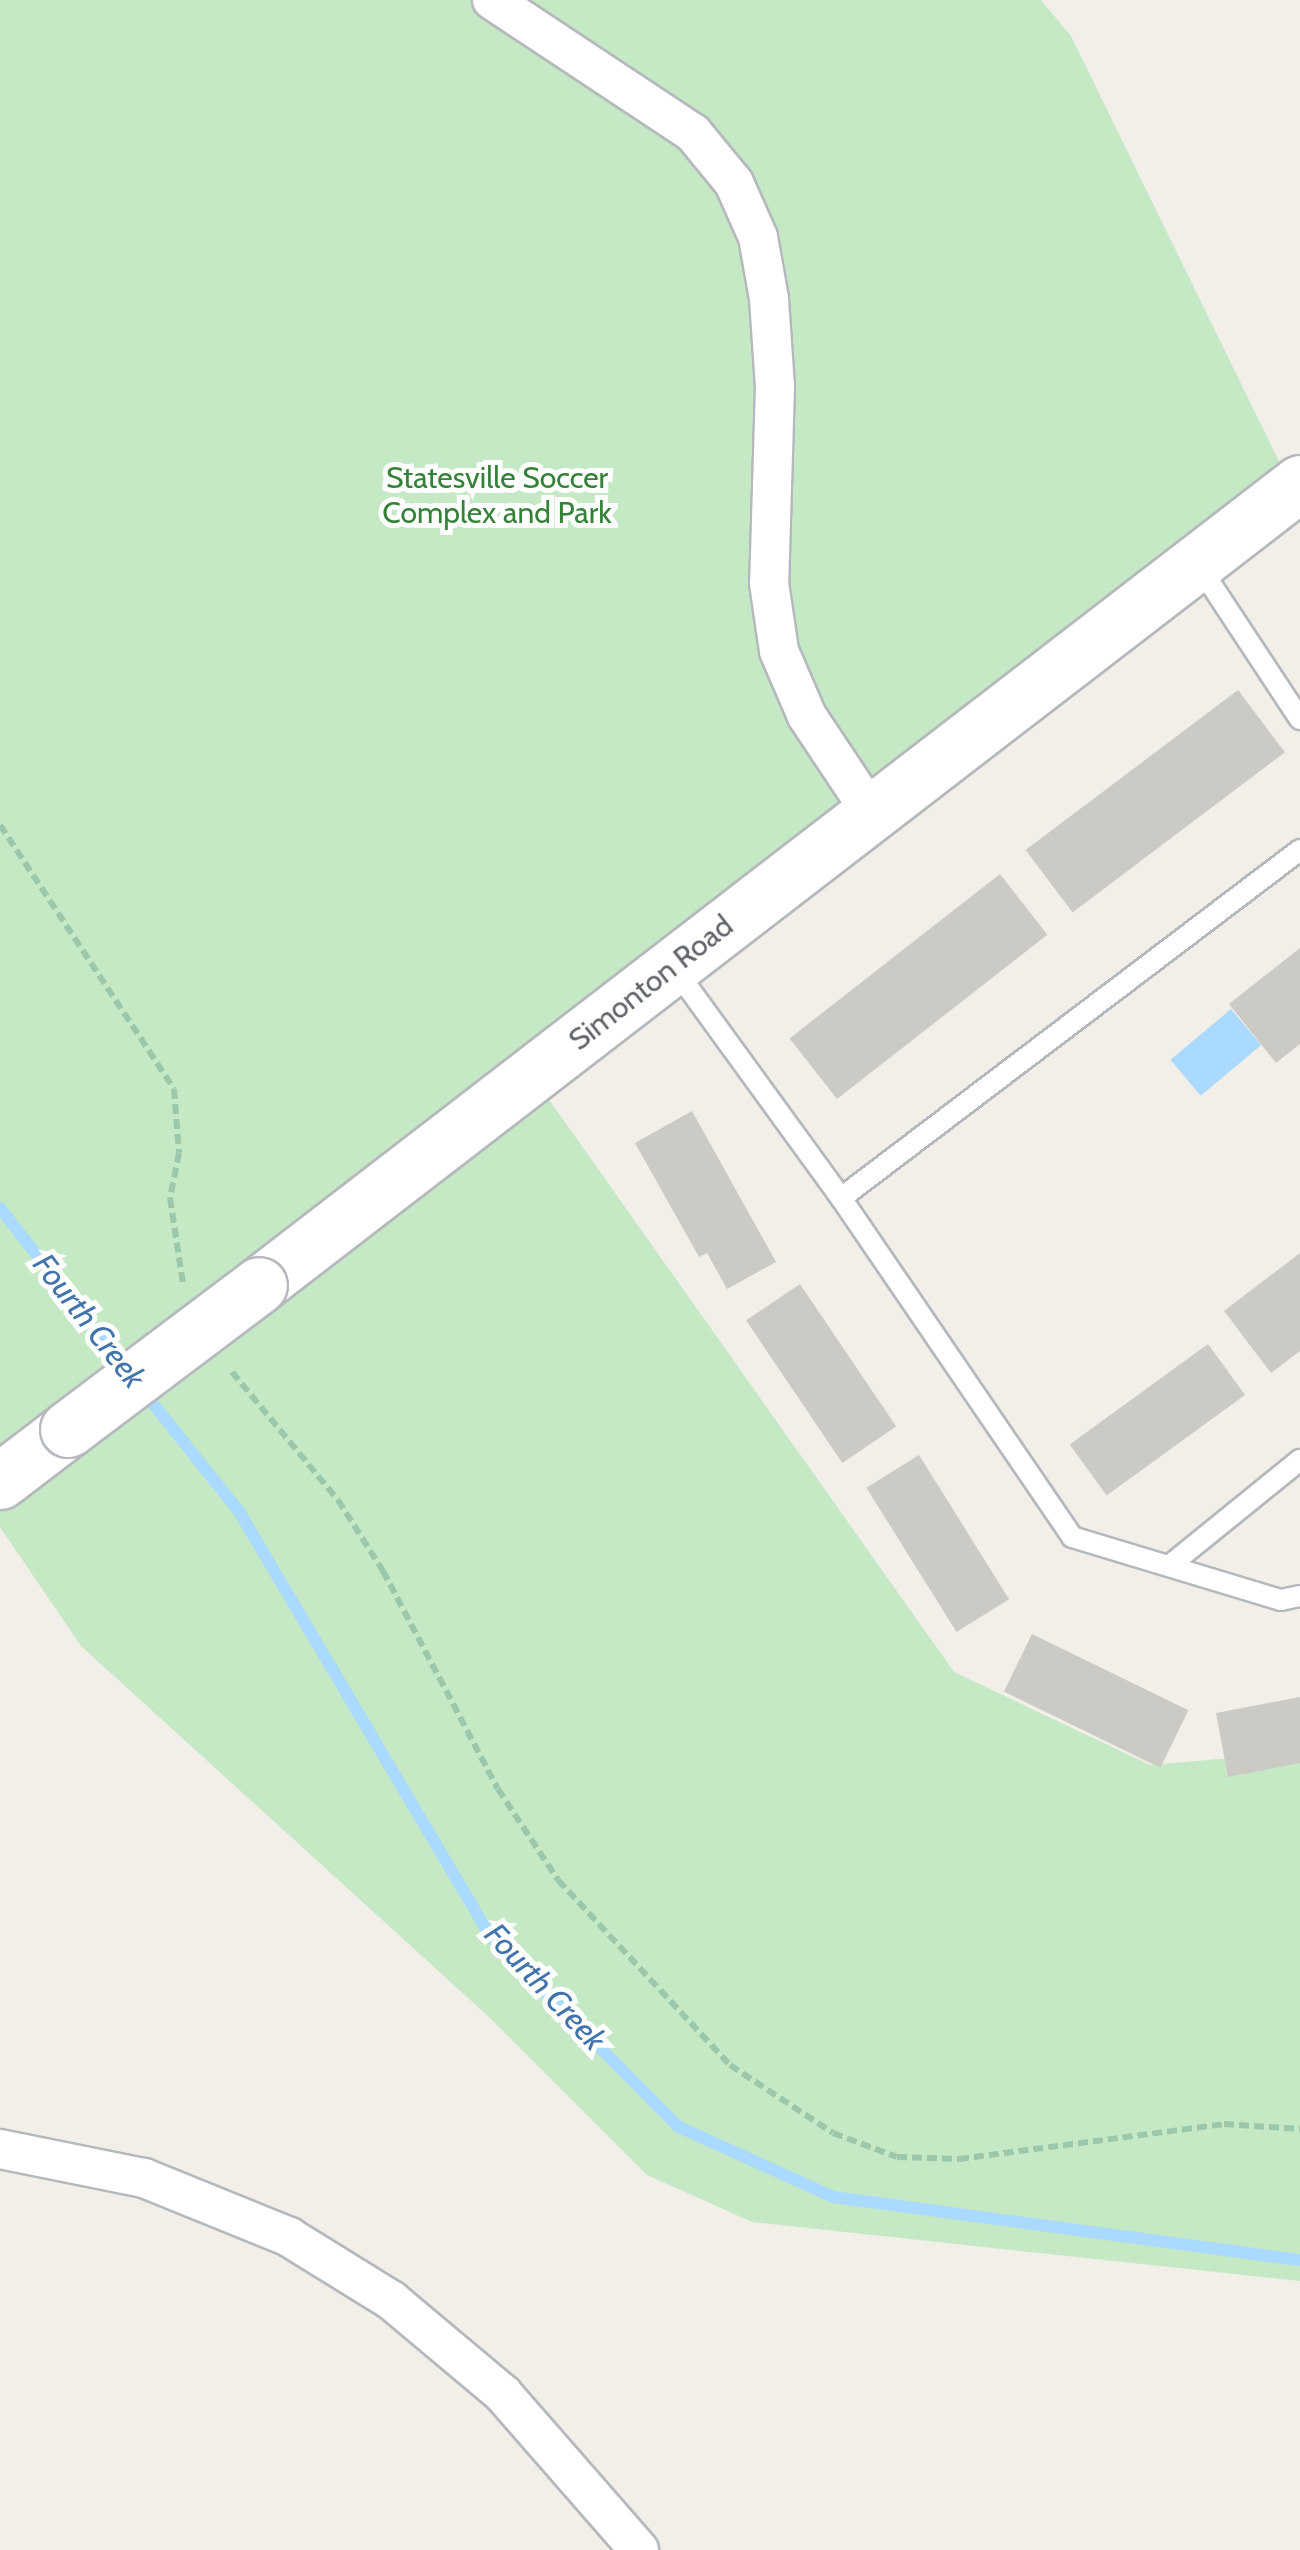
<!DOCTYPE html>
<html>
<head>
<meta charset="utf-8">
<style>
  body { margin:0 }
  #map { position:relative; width:1300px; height:2550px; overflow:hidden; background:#f1efe8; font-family:Cabin,sans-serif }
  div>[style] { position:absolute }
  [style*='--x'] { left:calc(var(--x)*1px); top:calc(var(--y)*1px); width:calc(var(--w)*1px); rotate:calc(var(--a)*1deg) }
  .green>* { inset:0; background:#c5e8c5 }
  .water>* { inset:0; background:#aadaff; transform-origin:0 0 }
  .stream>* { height:12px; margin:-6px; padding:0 6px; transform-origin:6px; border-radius:6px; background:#aadaff }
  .building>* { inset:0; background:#cccac5; transform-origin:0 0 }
  .path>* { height:6px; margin-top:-3px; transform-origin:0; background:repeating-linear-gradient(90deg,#9cc7a9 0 10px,transparent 0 15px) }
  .roads { filter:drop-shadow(2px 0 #b5b8bc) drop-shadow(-2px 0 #b5b8bc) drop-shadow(0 2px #b5b8bc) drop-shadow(0 -2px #b5b8bc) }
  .lane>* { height:20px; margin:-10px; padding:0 10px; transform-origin:10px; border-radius:10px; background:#fff }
  .street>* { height:38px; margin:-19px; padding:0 19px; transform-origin:19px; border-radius:19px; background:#fff }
  .secondary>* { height:55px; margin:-27.5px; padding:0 27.5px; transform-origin:27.5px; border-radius:27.5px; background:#fff }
  .bridges { filter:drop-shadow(2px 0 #b6babf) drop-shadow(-2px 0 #b6babf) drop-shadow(0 2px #b6babf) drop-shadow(0 -2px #b6babf) }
  .secondary-bridge>* { height:55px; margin:-27.5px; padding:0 27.5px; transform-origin:27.5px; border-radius:27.5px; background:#fff }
  span { translate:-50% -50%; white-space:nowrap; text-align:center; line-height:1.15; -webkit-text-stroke:10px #fff; paint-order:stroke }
  .park-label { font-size:30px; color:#348238 }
  .street-label { font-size:30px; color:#5f6368 }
  .water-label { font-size:32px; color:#4174aa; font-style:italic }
</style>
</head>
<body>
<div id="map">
  <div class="green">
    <i style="clip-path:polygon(0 0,1041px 0,1071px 36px,1293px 490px,545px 1094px,954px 1672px,1150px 1765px,1300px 1752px,1300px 2281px,752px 2222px,647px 2175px,490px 2018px,81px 1646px,0 1527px)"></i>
  </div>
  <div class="water">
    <i style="left:1231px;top:1009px;width:47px;height:79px;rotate:50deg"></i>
  </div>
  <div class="stream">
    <i style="--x:0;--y:1208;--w:207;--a:52.1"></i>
    <i style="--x:143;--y:1391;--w:156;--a:51.5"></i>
    <i style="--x:240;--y:1513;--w:495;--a:59.4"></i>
    <i style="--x:492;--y:1939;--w:265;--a:45.2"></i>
    <i style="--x:679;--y:2127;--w:169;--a:24.4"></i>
    <i style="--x:833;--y:2197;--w:471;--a:7.7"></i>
  </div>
  <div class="building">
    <i style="left:1238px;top:690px;width:78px;height:266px;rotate:53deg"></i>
    <i style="left:1000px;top:874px;width:77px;height:267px;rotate:52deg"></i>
    <i style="clip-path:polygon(1300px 948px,1300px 1044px,1276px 1063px,1229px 1004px)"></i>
    <i style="clip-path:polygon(692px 1111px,776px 1262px,727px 1289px,707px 1253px,699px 1257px,635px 1143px)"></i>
    <i style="clip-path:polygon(1300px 1253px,1300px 1351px,1271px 1373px,1224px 1311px)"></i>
    <i style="left:800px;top:1284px;width:172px;height:65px;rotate:56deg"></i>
    <i style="left:1208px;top:1344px;width:63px;height:171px;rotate:54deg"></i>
    <i style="left:919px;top:1455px;width:170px;height:62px;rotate:58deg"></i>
    <i style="left:1032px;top:1634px;width:174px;height:64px;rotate:26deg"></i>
    <i style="clip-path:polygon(1300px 1697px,1300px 1763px,1228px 1777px,1216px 1713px)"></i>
  </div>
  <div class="path">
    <i style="--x:0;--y:825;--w:316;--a:56.6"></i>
    <i style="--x:174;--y:1089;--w:64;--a:85.5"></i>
    <i style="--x:179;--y:1153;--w:46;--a:101.3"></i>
    <i style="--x:170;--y:1198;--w:87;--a:81.4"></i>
    <i style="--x:232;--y:1372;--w:166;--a:50.4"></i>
    <i style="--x:338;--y:1500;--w:84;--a:57.6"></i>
    <i style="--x:383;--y:1571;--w:246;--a:62.2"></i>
    <i style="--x:498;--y:1789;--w:109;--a:56.6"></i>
    <i style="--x:558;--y:1880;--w:253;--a:47.1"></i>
    <i style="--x:730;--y:2065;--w:123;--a:33.4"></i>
    <i style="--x:833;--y:2133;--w:68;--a:20.6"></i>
    <i style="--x:897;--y:2157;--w:62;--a:1.8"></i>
    <i style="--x:959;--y:2159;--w:267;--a:-7.5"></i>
    <i style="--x:1224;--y:2124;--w:76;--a:3.8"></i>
  </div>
  <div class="roads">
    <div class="lane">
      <i style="--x:1197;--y:563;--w:187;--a:56.6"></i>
      <i style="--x:674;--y:968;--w:284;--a:54"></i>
      <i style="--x:841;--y:1198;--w:410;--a:55.7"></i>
      <i style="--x:1072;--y:1537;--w:218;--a:16.8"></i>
      <i style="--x:1281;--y:1600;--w:19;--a:-12"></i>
      <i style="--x:841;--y:1198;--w:576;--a:-37.17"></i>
      <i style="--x:1169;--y:1566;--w:169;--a:-39"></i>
    </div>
    <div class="street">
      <i style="--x:492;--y:0;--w:241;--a:33.5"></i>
      <i style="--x:693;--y:133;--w:65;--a:50.6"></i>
      <i style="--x:734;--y:183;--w:59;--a:66"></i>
      <i style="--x:758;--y:237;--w:63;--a:79.9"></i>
      <i style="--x:769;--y:299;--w:87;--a:86.1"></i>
      <i style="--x:775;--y:386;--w:197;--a:91.7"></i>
      <i style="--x:769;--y:583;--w:69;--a:81.6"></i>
      <i style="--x:779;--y:651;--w:71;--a:66.7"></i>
      <i style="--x:807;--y:716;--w:118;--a:56.4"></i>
      <i style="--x:0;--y:2149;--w:147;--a:11.4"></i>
      <i style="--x:144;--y:2178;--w:157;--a:22.1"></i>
      <i style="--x:289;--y:2237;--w:120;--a:31.7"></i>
      <i style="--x:391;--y:2300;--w:146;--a:40"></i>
      <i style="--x:503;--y:2394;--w:207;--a:48.9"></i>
    </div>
    <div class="secondary">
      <i style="--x:259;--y:1285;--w:1314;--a:-37.61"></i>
      <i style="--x:0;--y:1481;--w:86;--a:-37.4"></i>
    </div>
  </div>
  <div class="bridges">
    <div class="secondary-bridge">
      <i style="--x:68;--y:1429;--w:239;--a:-37"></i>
    </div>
  </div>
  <div class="park-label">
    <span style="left:497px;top:495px">Statesville Soccer<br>Complex and Park</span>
  </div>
  <div class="street-label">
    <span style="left:651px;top:983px;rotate:-38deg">Simonton Road</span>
  </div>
  <div class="water-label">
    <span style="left:89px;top:1321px;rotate:52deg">Fourth Creek</span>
    <span style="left:545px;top:1987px;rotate:47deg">Fourth Creek</span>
  </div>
</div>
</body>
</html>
